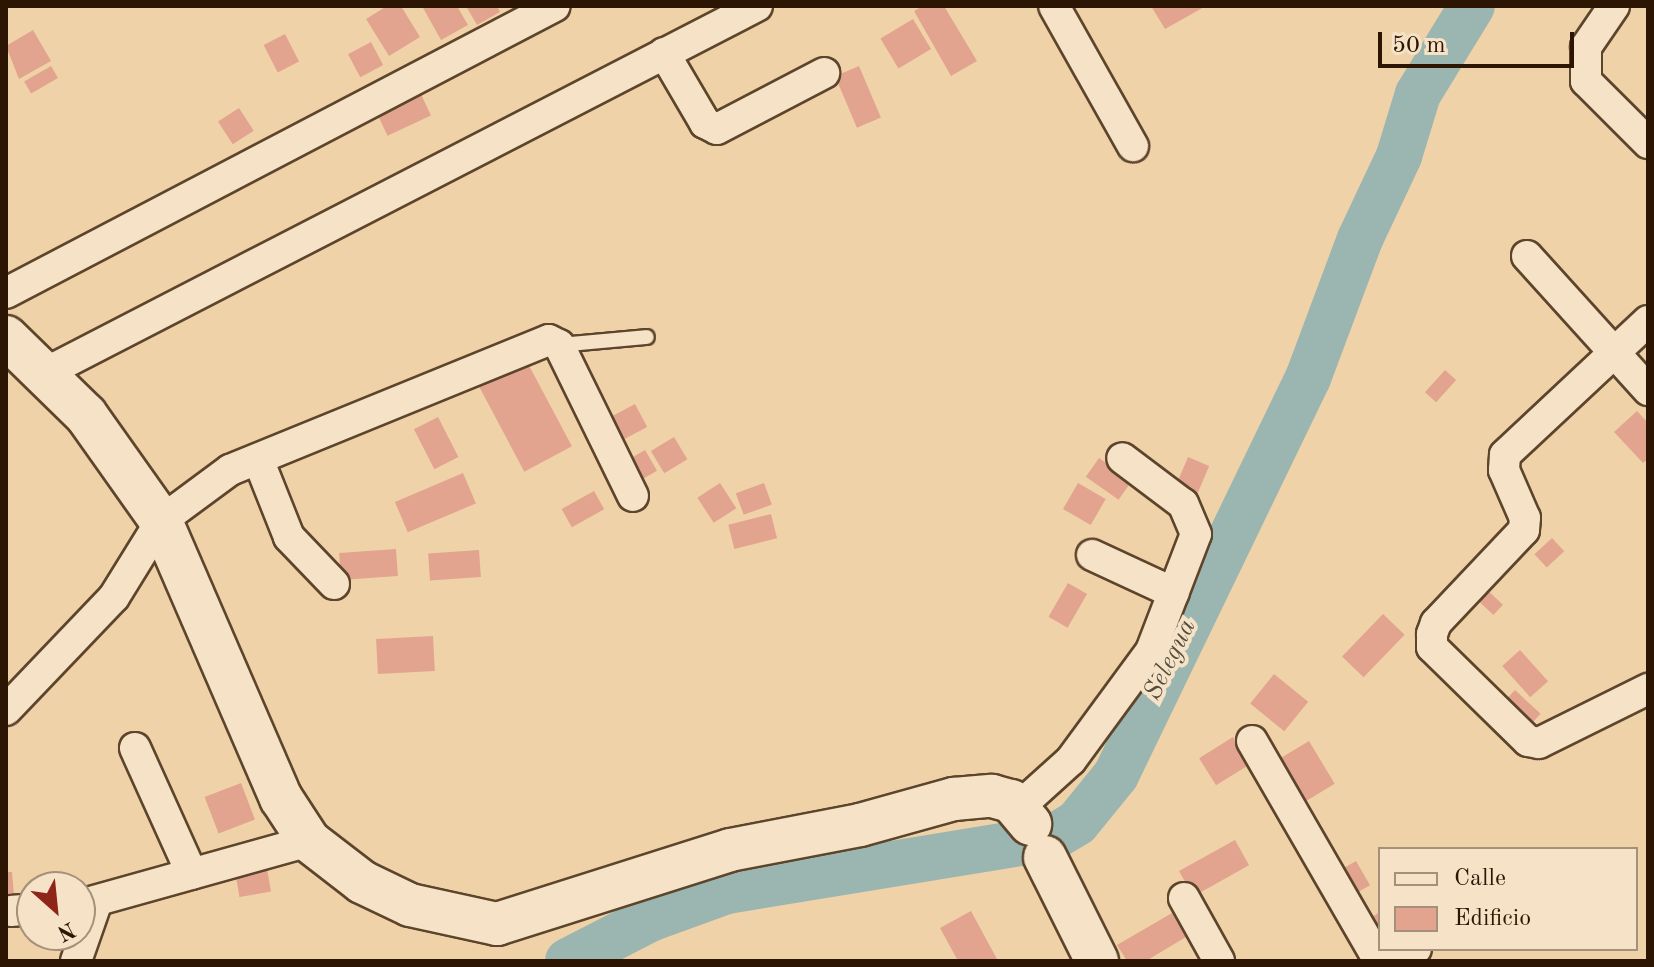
<!DOCTYPE html>
<html>
<head>
<meta charset="utf-8">
<style>
  body { margin:0 }
  #map { position:relative; width:1654px; height:967px; overflow:hidden; background:#f0d2a9; font-family:"Old Standard TT",serif }
  div>[style] { position:absolute }
  [style*='--x'] { left:calc(var(--x)*1px); top:calc(var(--y)*1px); width:calc(var(--w)*1px); rotate:calc(var(--a)*1deg) }
  .river>* { height:46px; margin:-23px; padding:0 23px; transform-origin:23px; border-radius:23px; background:#9bb6b0 }
  .building>* { inset:0; background:#e2a48f; transform-origin:0 0 }
  .roads { filter:drop-shadow(2px 0 #5d452c) drop-shadow(-2px 0 #5d452c) drop-shadow(0 2px #5d452c) drop-shadow(0 -2px #5d452c) }
  .lane>* { height:14px; margin:-7px; padding:0 7px; transform-origin:7px; border-radius:7px; background:#f5e2c7 }
  .street>* { height:30px; margin:-15px; padding:0 15px; transform-origin:15px; border-radius:15px; background:#f5e2c7 }
  .secondary>* { height:42px; margin:-21px; padding:0 21px; transform-origin:21px; border-radius:21px; background:#f5e2c7 }
  span { translate:-50% -50%; white-space:nowrap; text-align:center; line-height:1.15; -webkit-text-stroke:8px #f5e2c7; paint-order:stroke }
  .water-label { font-size:26px; color:#534e40; font-style:italic }
  .frame { position:absolute; inset:0; border:8px solid #2c1603; pointer-events:none }
  .legend { position:absolute; left:1378px; top:847px; width:260px; height:104px; box-sizing:border-box; background:#f5e2c7; border:2px solid #a59079; margin:0; padding:10px 14px; list-style:none; font-size:24px; color:#2c1603 }
  .legend li { display:flex; align-items:center; gap:16px; height:40px }
  .legend b { width:40px; border:2px solid #a59079 }
  .north { position:absolute; left:16px; top:871px; width:80px; height:80px; box-sizing:border-box; background:#f5e2c7; border:2px solid #a59079; border-radius:50%; rotate:153deg; font-size:22px; font-weight:700; line-height:32px; text-align:center; color:#2c1603 }
  .north::after { content:''; display:block; margin:auto; width:28px; height:36px; background:#8f2418; clip-path:polygon(50% 0,100% 100%,50% 72%,0 100%) }
  .scale { position:absolute; left:1378px; top:32px; width:196px; height:36px; box-sizing:border-box; border:4px solid #2c1603; border-top:0; padding-left:10px; font-size:24px; line-height:28px; white-space:nowrap; color:#2c1603; -webkit-text-stroke:6px #f5e2c7; paint-order:stroke }
</style>
</head>
<body>
<div id="map">
  <div class="river">
    <i style="--x:568;--y:961;--w:92;--a:-27.1"></i>
    <i style="--x:650;--y:919;--w:82;--a:-20"></i>
    <i style="--x:727;--y:891;--w:329;--a:-9.3"></i>
    <i style="--x:1052;--y:838;--w:29;--a:-31"></i>
    <i style="--x:1077;--y:823;--w:62;--a:-50.9"></i>
    <i style="--x:1116;--y:775;--w:441;--a:-64.2"></i>
    <i style="--x:1308;--y:378;--w:148;--a:-69.5"></i>
    <i style="--x:1360;--y:239;--w:92;--a:-64.8"></i>
    <i style="--x:1399;--y:156;--w:65;--a:-73"></i>
    <i style="--x:1418;--y:94;--w:103;--a:-58.5"></i>
  </div>
  <div class="building">
    <i style="clip-path:polygon(387px 6px,401px 6px,420px 37px,389px 56px,366px 19px)"></i>
    <i style="clip-path:polygon(422px 6px,457px 6px,468px 25px,441px 40px)"></i>
    <i style="clip-path:polygon(466px 6px,497px 6px,500px 12px,477px 25px)"></i>
    <i style="clip-path:polygon(923px 6px,944px 6px,977px 61px,951px 76px,914px 11px)"></i>
    <i style="clip-path:polygon(1151px 6px,1206px 6px,1165px 29px)"></i>
    <i style="left:913px;top:19px;width:35px;height:38px;rotate:59deg"></i>
    <i style="clip-path:polygon(33px 30px,51px 61px,19px 79px,6px 46px)"></i>
    <i style="left:285px;top:34px;width:31px;height:24px;rotate:63deg"></i>
    <i style="left:371px;top:42px;width:26px;height:26px;rotate:62deg"></i>
    <i style="left:51px;top:66px;width:14px;height:31px;rotate:60deg"></i>
    <i style="left:859px;top:66px;width:56px;height:26px;rotate:67deg"></i>
    <i style="left:420px;top:92px;width:26px;height:48px;rotate:65deg"></i>
    <i style="left:239px;top:108px;width:27px;height:25px;rotate:57deg"></i>
    <i style="left:525px;top:358px;width:100px;height:54px;rotate:62deg"></i>
    <i style="left:1445px;top:370px;width:15px;height:30px;rotate:42deg"></i>
    <i style="left:635px;top:404px;width:26px;height:37px;rotate:62deg"></i>
    <i style="clip-path:polygon(1637px 411px,1648px 423px,1648px 459px,1643px 463px,1614px 432px)"></i>
    <i style="left:438px;top:417px;width:45px;height:27px;rotate:63deg"></i>
    <i style="left:674px;top:437px;width:26px;height:27px;rotate:59deg"></i>
    <i style="left:645px;top:450px;width:24px;height:31px;rotate:60deg"></i>
    <i style="left:1188px;top:457px;width:23px;height:35px;rotate:23deg"></i>
    <i style="left:1099px;top:458px;width:40px;height:23px;rotate:35deg"></i>
    <i style="left:463px;top:473px;width:33px;height:74px;rotate:67deg"></i>
    <i style="left:720px;top:483px;width:30px;height:27px;rotate:57deg"></i>
    <i style="left:764px;top:483px;width:23px;height:30px;rotate:70deg"></i>
    <i style="left:1078px;top:483px;width:32px;height:30px;rotate:30deg"></i>
    <i style="left:594px;top:491px;width:21px;height:37px;rotate:61deg"></i>
    <i style="left:771px;top:514px;width:25px;height:44px;rotate:76deg"></i>
    <i style="left:1552px;top:538px;width:18px;height:24px;rotate:47deg"></i>
    <i style="left:396px;top:549px;width:27px;height:57px;rotate:86deg"></i>
    <i style="left:479px;top:550px;width:27px;height:51px;rotate:86deg"></i>
    <i style="left:1068px;top:583px;width:22px;height:39px;rotate:30deg"></i>
    <i style="left:1484px;top:587px;width:26px;height:14px;rotate:43deg"></i>
    <i style="left:1383px;top:614px;width:30px;height:59px;rotate:44deg"></i>
    <i style="left:433px;top:636px;width:35px;height:57px;rotate:87deg"></i>
    <i style="left:1520px;top:650px;width:42px;height:24px;rotate:48deg"></i>
    <i style="left:1274px;top:674px;width:44px;height:38px;rotate:39deg"></i>
    <i style="left:1515px;top:690px;width:35px;height:21px;rotate:43deg"></i>
    <i style="left:1233px;top:737px;width:32px;height:40px;rotate:58deg"></i>
    <i style="left:1309px;top:741px;width:50px;height:46px;rotate:59deg"></i>
    <i style="left:241px;top:783px;width:39px;height:39px;rotate:69deg"></i>
    <i style="left:1235px;top:840px;width:29px;height:64px;rotate:61deg"></i>
    <i style="left:1356px;top:861px;width:28px;height:23px;rotate:60deg"></i>
    <i style="left:266px;top:863px;width:29px;height:32px;rotate:80deg"></i>
    <i style="clip-path:polygon(6px 872px,12px 872px,14px 895px,6px 896px)"></i>
    <i style="clip-path:polygon(971px 911px,998px 961px,958px 961px,940px 928px)"></i>
    <i style="clip-path:polygon(1380px 912px,1380px 942px,1367px 920px)"></i>
    <i style="clip-path:polygon(1172px 913px,1186px 937px,1146px 961px,1127px 961px,1117px 945px)"></i>
  </div>
  <div class="roads">
    <div class="lane">
      <i style="--x:559;--y:345;--w:88;--a:-5.2"></i>
    </div>
    <div class="street">
      <i style="--x:1054;--y:6;--w:161;--a:60.6"></i>
      <i style="--x:1614;--y:6;--w:50;--a:124.3"></i>
      <i style="--x:1586;--y:47;--w:34;--a:90"></i>
      <i style="--x:1586;--y:81;--w:88;--a:45"></i>
      <i style="--x:664;--y:53;--w:81;--a:59.6"></i>
      <i style="--x:705;--y:123;--w:13;--a:27"></i>
      <i style="--x:717;--y:129;--w:121;--a:-27.6"></i>
      <i style="--x:1527;--y:256;--w:181;--a:47.9"></i>
      <i style="--x:6;--y:293;--w:619;--a:-27.6"></i>
      <i style="--x:1648;--y:321;--w:196;--a:136.9"></i>
      <i style="--x:1505;--y:455;--w:15;--a:94"></i>
      <i style="--x:1504;--y:470;--w:52;--a:66.4"></i>
      <i style="--x:1525;--y:518;--w:12;--a:95"></i>
      <i style="--x:1524;--y:530;--w:128;--a:133.4"></i>
      <i style="--x:1436;--y:623;--w:12;--a:110"></i>
      <i style="--x:1432;--y:634;--w:13;--a:90"></i>
      <i style="--x:1432;--y:647;--w:134;--a:44.4"></i>
      <i style="--x:1528;--y:741;--w:11;--a:10"></i>
      <i style="--x:1539;--y:743;--w:122;--a:-26.4"></i>
      <i style="--x:45;--y:373;--w:801;--a:-27.27"></i>
      <i style="--x:258;--y:459;--w:84;--a:68.3"></i>
      <i style="--x:289;--y:537;--w:65;--a:46.2"></i>
      <i style="--x:1092;--y:555;--w:90;--a:24.9"></i>
      <i style="--x:6;--y:710;--w:156;--a:-46.3"></i>
      <i style="--x:114;--y:597;--w:89;--a:-58.3"></i>
      <i style="--x:161;--y:521;--w:86;--a:-36.5"></i>
      <i style="--x:230;--y:470;--w:344;--a:-22.2"></i>
      <i style="--x:549;--y:340;--w:11;--a:27"></i>
      <i style="--x:559;--y:345;--w:168;--a:63.9"></i>
      <i style="--x:1252;--y:741;--w:254;--a:60"></i>
      <i style="--x:135;--y:748;--w:138;--a:65.7"></i>
      <i style="--x:1019;--y:807;--w:70;--a:-42.1"></i>
      <i style="--x:1071;--y:760;--w:135;--a:-53.7"></i>
      <i style="--x:1151;--y:651;--w:125;--a:-69"></i>
      <i style="--x:1196;--y:534;--w:33;--a:-113"></i>
      <i style="--x:1183;--y:504;--w:76;--a:-143"></i>
      <i style="--x:1184;--y:898;--w:72;--a:60.9"></i>
      <i style="--x:80;--y:905;--w:238;--a:-15.6"></i>
      <i style="--x:11;--y:911;--w:21;--a:-5"></i>
      <i style="--x:76;--y:961;--w:60;--a:-70.7"></i>
      <i style="--x:1393;--y:961;--w:26;--a:-28"></i>
    </div>
    <div class="secondary">
      <i style="--x:6;--y:337;--w:112;--a:44.3"></i>
      <i style="--x:86;--y:415;--w:130;--a:54.7"></i>
      <i style="--x:161;--y:521;--w:302;--a:66.6"></i>
      <i style="--x:281;--y:798;--w:51;--a:56.9"></i>
      <i style="--x:309;--y:841;--w:67;--a:37.7"></i>
      <i style="--x:362;--y:882;--w:53;--a:25.6"></i>
      <i style="--x:410;--y:905;--w:89;--a:12.3"></i>
      <i style="--x:497;--y:924;--w:244;--a:-17.6"></i>
      <i style="--x:730;--y:850;--w:132;--a:-10.9"></i>
      <i style="--x:860;--y:825;--w:98;--a:-15.5"></i>
      <i style="--x:954;--y:799;--w:38;--a:-5"></i>
      <i style="--x:992;--y:796;--w:20;--a:15"></i>
      <i style="--x:1011;--y:801;--w:30;--a:50"></i>
      <i style="--x:1045;--y:857;--w:116;--a:63.4"></i>
    </div>
  </div>
  <div class="water-label">
    <span style="left:1171px;top:660px;rotate:-64deg">Selegua</span>
  </div>
  <div class="frame"></div>
  <ul class="legend">
  <li><b style="height:10px;background:#f5e2c7"></b>Calle</li>
  <li><b style="height:22px;background:#e2a48f"></b>Edificio</li>
  </ul>
  <div class="north">N</div>
  <div class="scale">50 m</div>
</div>
</body>
</html>
